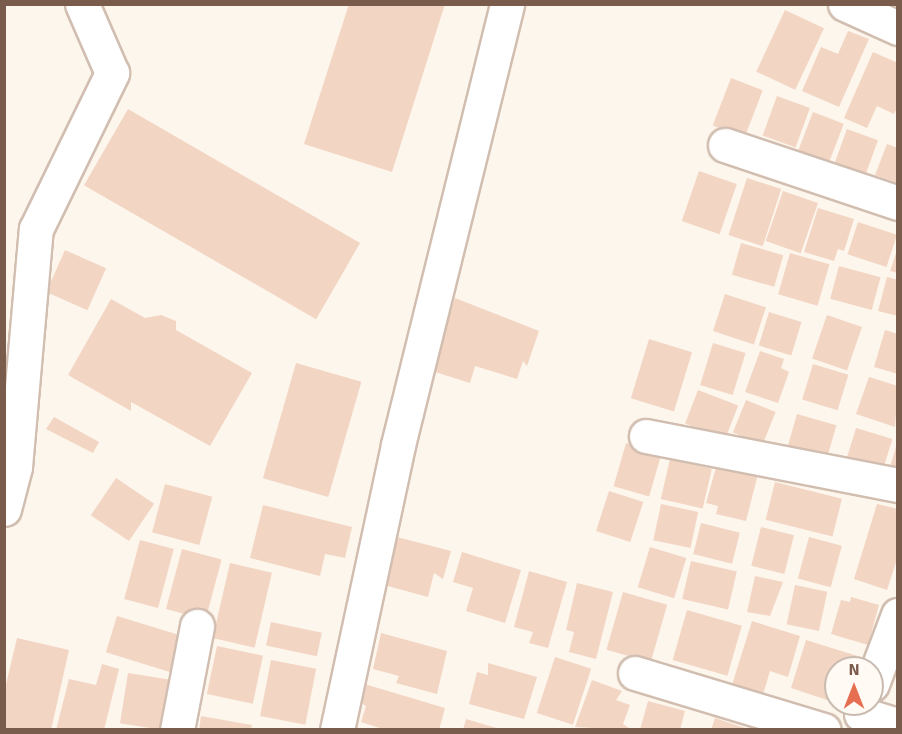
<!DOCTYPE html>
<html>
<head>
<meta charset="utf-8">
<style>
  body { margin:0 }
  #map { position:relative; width:902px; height:734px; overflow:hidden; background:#fdf6ec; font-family:Signika,sans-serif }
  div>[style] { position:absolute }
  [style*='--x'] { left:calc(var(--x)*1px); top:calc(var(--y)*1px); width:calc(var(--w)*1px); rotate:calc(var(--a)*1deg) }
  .building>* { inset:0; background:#f3d5c3; transform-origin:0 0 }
  .roads { filter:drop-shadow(2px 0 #d1beb0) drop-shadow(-2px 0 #d1beb0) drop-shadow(0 2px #d1beb0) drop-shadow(0 -2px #d1beb0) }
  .minor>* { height:33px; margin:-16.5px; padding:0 16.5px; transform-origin:16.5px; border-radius:16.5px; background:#fff }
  span { translate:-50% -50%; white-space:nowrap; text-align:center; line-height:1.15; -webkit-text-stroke:5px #fffaf3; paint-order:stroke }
  .frame { position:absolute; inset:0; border:6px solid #7a5c4d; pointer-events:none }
  .north { position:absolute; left:824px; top:656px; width:60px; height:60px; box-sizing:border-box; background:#fffaf3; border:2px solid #cabbb1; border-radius:50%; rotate:0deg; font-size:16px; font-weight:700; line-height:24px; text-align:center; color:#7a5c4d }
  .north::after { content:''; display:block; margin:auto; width:21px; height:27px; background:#e76f51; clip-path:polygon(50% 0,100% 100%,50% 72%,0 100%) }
</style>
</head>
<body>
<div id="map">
  <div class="building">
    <i style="clip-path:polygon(349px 4px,445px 4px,392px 172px,304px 144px)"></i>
    <i style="left:785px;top:10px;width:43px;height:68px;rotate:25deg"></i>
    <i style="clip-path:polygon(848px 31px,869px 39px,839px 107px,802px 91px,821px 47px,838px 54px)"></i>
    <i style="clip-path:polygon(873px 52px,898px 63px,898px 106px,894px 114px,877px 106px,867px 128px,844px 118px)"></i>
    <i style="left:731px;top:78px;width:34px;height:51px;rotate:21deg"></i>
    <i style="left:777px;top:96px;width:35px;height:42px;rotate:20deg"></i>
    <i style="left:128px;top:109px;width:268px;height:88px;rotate:30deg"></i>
    <i style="left:813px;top:112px;width:33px;height:46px;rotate:21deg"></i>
    <i style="left:847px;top:129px;width:33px;height:46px;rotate:20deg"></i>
    <i style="clip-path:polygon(887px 144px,898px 148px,898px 183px,875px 175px)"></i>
    <i style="left:699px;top:171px;width:40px;height:53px;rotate:19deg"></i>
    <i style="left:747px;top:178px;width:36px;height:60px;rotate:18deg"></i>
    <i style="left:783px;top:191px;width:37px;height:53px;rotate:19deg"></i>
    <i style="clip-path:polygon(818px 208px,854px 219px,844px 251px,838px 249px,834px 261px,804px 252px)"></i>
    <i style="left:858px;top:222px;width:41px;height:34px;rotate:18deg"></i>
    <i style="left:741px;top:243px;width:44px;height:33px;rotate:16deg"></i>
    <i style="left:65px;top:250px;width:45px;height:46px;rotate:24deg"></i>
    <i style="clip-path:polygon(897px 250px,898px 250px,898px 273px,890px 271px)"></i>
    <i style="left:790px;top:253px;width:41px;height:43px;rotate:16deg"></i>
    <i style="left:839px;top:266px;width:43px;height:34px;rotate:15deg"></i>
    <i style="clip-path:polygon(887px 277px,898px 280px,898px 316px,878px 311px)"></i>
    <i style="left:725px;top:294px;width:43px;height:39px;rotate:18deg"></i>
    <i style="clip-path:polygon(455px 298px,539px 331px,527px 366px,523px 361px,517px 379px,475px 366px,470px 383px,432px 371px)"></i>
    <i style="clip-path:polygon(111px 299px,145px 318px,161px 315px,176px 321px,176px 330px,252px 373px,210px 446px,131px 402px,131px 411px,68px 375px)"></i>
    <i style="left:769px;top:312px;width:34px;height:35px;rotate:17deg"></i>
    <i style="left:827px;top:315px;width:37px;height:46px;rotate:19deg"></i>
    <i style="clip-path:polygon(885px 330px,898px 334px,898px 374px,874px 367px)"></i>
    <i style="left:649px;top:339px;width:45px;height:62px;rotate:17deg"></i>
    <i style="left:713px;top:343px;width:34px;height:44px;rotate:17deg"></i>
    <i style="clip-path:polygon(760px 351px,784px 359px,781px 368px,789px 372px,778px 403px,745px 392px)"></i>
    <i style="left:296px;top:363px;width:68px;height:120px;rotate:16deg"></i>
    <i style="left:813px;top:364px;width:37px;height:37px;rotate:17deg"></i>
    <i style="clip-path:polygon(869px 377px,898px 386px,895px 427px,856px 414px)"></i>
    <i style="left:698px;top:390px;width:43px;height:36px;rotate:21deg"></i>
    <i style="left:746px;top:400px;width:32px;height:35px;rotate:22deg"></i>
    <i style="left:797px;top:414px;width:41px;height:41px;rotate:16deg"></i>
    <i style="clip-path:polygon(54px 417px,99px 442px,93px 453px,46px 429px)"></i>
    <i style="left:856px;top:428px;width:38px;height:41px;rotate:17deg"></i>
    <i style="clip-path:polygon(898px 440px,898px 480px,887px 477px)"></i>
    <i style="left:626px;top:443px;width:37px;height:45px;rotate:16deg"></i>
    <i style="left:670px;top:459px;width:43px;height:41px;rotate:13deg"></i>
    <i style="clip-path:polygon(717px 464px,758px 474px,746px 521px,716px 514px,718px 506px,706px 503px)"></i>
    <i style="left:116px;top:478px;width:46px;height:45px;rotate:34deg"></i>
    <i style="left:775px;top:482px;width:69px;height:39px;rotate:14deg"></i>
    <i style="left:165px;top:484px;width:49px;height:50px;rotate:15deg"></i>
    <i style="left:609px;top:491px;width:36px;height:42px;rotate:18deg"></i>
    <i style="left:661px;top:504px;width:38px;height:37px;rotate:12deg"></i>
    <i style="clip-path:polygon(877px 504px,898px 509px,898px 556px,887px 590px,854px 579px)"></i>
    <i style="clip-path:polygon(263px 505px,352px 527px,345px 558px,325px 554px,320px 576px,250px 558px)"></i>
    <i style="left:701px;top:523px;width:40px;height:32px;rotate:14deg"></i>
    <i style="left:761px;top:527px;width:34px;height:40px;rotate:14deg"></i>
    <i style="clip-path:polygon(397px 537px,451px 551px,443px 579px,434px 573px,428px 597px,384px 585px)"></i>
    <i style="left:809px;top:537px;width:34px;height:43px;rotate:15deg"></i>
    <i style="left:140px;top:540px;width:35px;height:61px;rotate:15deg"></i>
    <i style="left:650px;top:547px;width:38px;height:42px;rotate:17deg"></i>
    <i style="left:182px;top:549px;width:41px;height:62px;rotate:15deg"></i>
    <i style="clip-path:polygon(462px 552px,521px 570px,505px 623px,466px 611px,473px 588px,453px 582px)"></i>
    <i style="left:691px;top:561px;width:47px;height:39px;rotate:13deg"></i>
    <i style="left:230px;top:563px;width:43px;height:77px;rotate:13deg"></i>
    <i style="clip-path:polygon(529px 571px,567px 582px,548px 648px,529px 643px,533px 632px,514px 627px)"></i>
    <i style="clip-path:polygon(755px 576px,783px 582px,770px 616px,747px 612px)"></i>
    <i style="clip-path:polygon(577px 583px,613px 592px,596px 659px,569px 652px,574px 632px,566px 630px)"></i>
    <i style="left:795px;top:585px;width:33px;height:40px;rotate:12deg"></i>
    <i style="left:623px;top:592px;width:46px;height:60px;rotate:16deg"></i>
    <i style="clip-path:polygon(851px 597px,879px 605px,868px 645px,831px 634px,841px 600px,850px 602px)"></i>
    <i style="left:687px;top:610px;width:57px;height:52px;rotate:16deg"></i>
    <i style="left:117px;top:616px;width:72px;height:38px;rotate:17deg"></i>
    <i style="clip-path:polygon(752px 621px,800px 636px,788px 677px,770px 671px,762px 698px,731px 688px)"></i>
    <i style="left:271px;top:622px;width:52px;height:24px;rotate:12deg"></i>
    <i style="clip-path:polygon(381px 633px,447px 651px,437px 694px,396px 683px,399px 676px,373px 669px)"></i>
    <i style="clip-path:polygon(17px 638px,69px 650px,51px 730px,4px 730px,4px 693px)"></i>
    <i style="clip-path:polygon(806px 640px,861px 657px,858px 668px,836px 668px,836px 687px,827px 700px,791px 688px)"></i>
    <i style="left:217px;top:646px;width:47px;height:49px;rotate:12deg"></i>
    <i style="left:555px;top:657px;width:38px;height:59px;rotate:18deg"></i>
    <i style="left:271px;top:660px;width:46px;height:57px;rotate:11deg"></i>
    <i style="clip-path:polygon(488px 663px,537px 677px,524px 719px,469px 704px,477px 672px,488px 675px)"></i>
    <i style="clip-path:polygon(102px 664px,119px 669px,104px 730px,56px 730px,69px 679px,96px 685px)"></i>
    <i style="left:128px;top:673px;width:43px;height:51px;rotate:9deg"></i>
    <i style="clip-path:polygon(592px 680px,622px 691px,616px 700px,630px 705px,623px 724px,632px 730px,575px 727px)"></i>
    <i style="clip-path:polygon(361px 683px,445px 708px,439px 730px,386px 730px,361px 722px,366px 706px,356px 700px)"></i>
    <i style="clip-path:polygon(648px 701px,685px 711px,680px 730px,640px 730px)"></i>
    <i style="clip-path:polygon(201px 716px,252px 725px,251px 730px,199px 730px)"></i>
    <i style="clip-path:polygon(715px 718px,748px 729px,748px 730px,711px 730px)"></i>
    <i style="clip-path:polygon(466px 719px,500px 729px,500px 730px,463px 730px)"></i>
  </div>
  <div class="roads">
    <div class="minor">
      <i style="--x:845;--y:4;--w:58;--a:24.4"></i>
      <i style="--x:725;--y:145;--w:182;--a:18.5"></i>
      <i style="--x:646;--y:436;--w:257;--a:11"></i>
      <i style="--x:4;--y:509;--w:43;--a:-75.3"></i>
      <i style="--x:15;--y:467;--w:239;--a:-85"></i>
      <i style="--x:36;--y:229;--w:174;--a:-64"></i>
      <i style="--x:112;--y:73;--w:75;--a:-113.5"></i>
      <i style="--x:635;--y:673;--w:197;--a:16.8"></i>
      <i style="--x:872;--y:684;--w:74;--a:-69.4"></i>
      <i style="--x:861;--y:714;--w:39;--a:17"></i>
      <i style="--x:177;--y:730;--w:106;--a:-79.1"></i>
      <i style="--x:337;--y:730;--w:291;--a:-77.9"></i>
      <i style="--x:398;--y:445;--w:454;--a:-76.1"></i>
    </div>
  </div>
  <div class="frame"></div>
  <div class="north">N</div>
</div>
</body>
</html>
